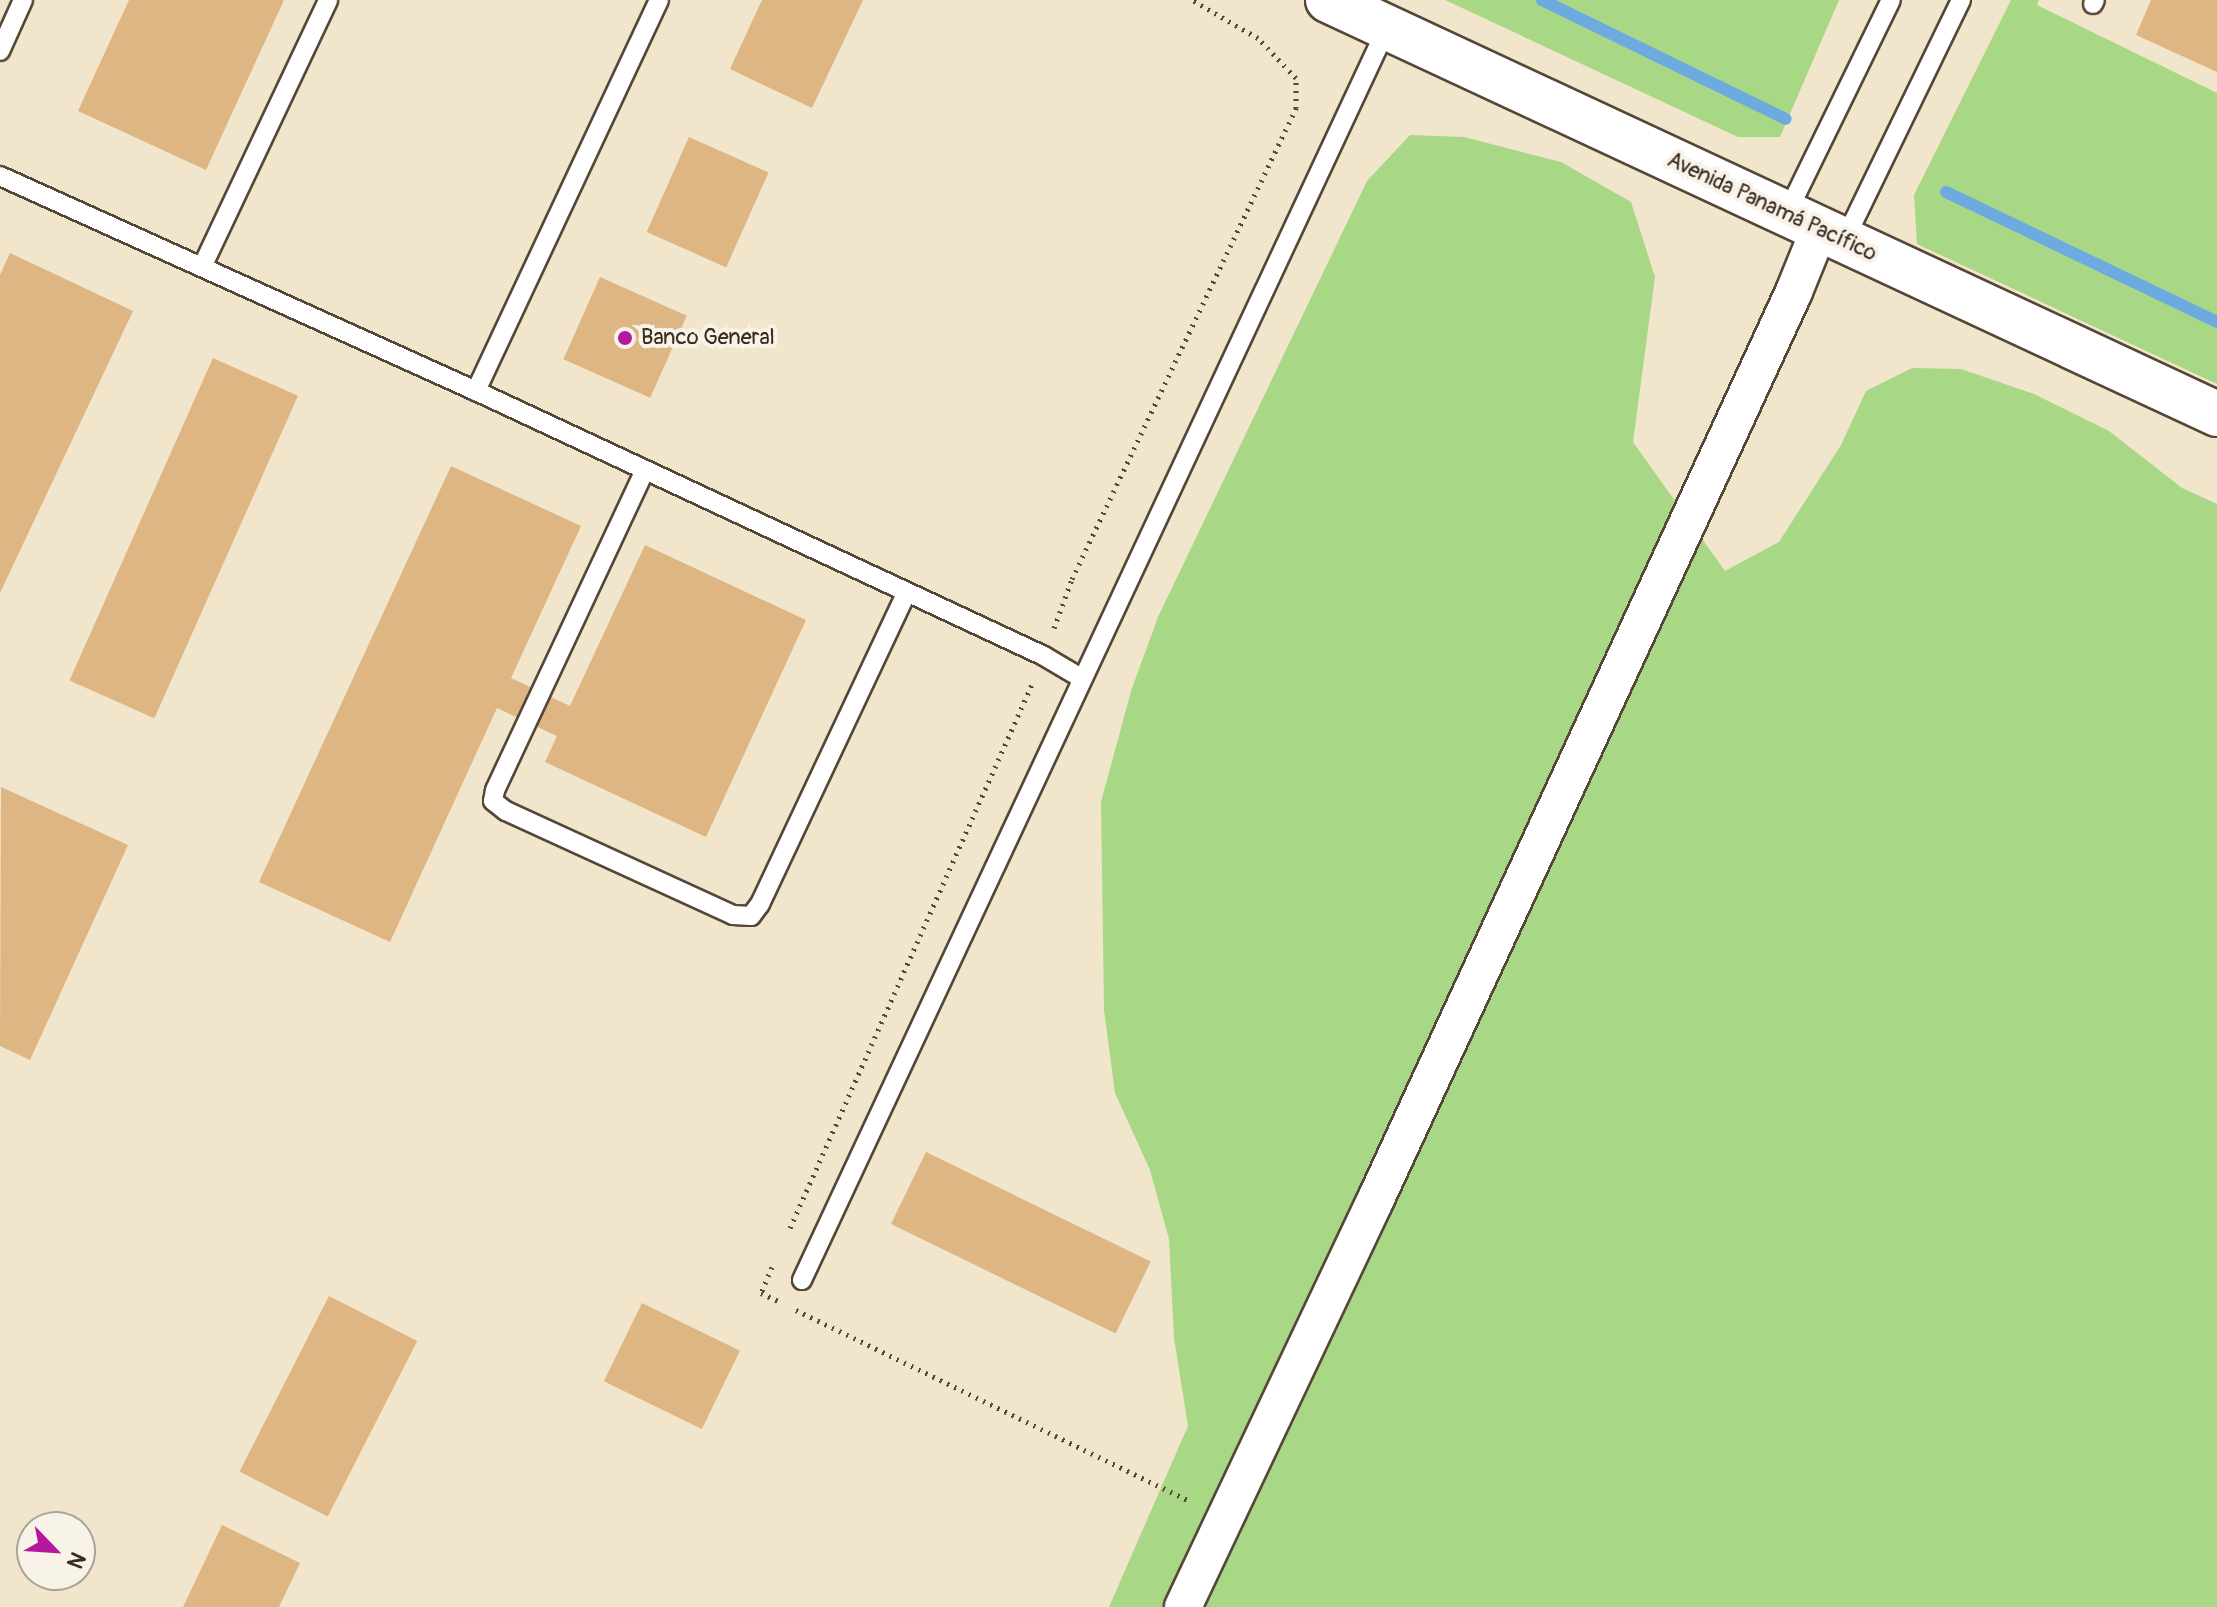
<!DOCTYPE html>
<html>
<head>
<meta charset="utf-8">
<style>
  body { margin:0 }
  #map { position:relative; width:2217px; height:1607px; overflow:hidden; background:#f1e5cb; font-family:Pangolin,sans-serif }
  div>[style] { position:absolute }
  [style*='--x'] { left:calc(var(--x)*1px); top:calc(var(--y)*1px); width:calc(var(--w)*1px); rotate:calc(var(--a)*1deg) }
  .green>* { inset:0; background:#a8d886 }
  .stream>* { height:12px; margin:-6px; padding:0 6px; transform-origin:6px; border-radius:6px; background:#6caadf }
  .building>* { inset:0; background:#deb683; transform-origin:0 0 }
  .path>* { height:5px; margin-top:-2.5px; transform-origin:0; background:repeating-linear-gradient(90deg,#564638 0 2px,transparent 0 8px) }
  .roads { filter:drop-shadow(2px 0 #564638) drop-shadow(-2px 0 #564638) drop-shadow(0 2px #564638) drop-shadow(0 -2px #564638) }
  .service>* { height:18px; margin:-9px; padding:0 9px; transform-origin:9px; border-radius:9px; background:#fff }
  .minor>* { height:36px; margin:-18px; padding:0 18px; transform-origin:18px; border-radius:18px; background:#fff }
  .secondary>* { height:44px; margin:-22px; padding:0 22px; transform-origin:22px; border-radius:22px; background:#fff }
  .dots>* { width:22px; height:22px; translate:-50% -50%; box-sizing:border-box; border:4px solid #f7f3e8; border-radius:50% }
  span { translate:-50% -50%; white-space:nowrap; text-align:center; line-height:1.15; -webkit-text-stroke:8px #f7f3e8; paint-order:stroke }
  .street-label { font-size:22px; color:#3b2a1e }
  .poi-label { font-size:22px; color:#3b2a1e }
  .left { translate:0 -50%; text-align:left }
  .north { position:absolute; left:16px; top:1511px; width:80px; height:80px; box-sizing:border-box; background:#f7f3e8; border:2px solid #aca397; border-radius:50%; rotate:115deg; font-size:22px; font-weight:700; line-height:32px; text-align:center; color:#3b2a1e }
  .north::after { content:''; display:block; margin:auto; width:28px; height:36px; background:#b5179e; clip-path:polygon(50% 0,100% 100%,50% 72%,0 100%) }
</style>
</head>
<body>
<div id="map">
  <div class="green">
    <i style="clip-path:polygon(1445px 0,1839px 0,1780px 137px,1738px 137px)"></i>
    <i style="clip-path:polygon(2011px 0,2039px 0,2037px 5px,2217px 93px,2217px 384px,1917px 244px,1914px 195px)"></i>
    <i style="clip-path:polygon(1410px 135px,1464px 137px,1561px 162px,1631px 202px,1655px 277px,1633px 442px,1725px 571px,1779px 542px,1841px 445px,1866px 391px,1912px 368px,1961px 369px,2034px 394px,2109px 431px,2182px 488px,2217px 504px,2217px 1607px,1109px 1607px,1188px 1426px,1174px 1338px,1169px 1239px,1150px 1170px,1115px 1093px,1104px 1010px,1101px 802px,1131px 691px,1158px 617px,1367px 181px)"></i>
  </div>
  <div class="stream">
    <i style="--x:1542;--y:0;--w:271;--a:26"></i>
    <i style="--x:1946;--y:192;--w:301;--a:25.6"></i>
  </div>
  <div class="building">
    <i style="clip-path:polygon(129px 0,284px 0,206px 170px,78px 111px)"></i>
    <i style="clip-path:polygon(762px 0,863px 0,812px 108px,730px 69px)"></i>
    <i style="clip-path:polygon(2151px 0,2217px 0,2217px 72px,2136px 35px)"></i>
    <i style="left:689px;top:137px;width:87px;height:104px;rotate:24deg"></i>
    <i style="clip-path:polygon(10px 253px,133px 311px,0 593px,0 275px)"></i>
    <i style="left:600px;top:277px;width:95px;height:90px;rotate:24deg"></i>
    <i style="left:213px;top:358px;width:93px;height:353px;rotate:24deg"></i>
    <i style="clip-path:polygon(451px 466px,581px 526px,511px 678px,570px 706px,645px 545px,806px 620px,706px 837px,545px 762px,557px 736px,497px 708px,390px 942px,259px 882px)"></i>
    <i style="clip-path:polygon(1px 787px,128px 845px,30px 1060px,0 1046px)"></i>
    <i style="left:926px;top:1152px;width:250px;height:80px;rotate:26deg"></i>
    <i style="left:329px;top:1296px;width:99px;height:197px;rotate:27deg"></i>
    <i style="left:642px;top:1303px;width:109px;height:87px;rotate:26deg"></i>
    <i style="clip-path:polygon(222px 1525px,300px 1563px,279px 1607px,183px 1607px)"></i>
  </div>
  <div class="path">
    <i style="--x:1054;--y:628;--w:52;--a:-69.8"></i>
    <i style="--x:1072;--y:579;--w:522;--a:-64.56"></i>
    <i style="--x:1296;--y:108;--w:30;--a:-90"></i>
    <i style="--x:1296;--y:78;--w:55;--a:-133.5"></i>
    <i style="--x:1258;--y:38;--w:76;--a:-150.1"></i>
    <i style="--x:790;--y:1228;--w:598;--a:-66.01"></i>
    <i style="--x:772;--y:1267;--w:28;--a:113"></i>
    <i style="--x:761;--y:1293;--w:21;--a:25"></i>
    <i style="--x:796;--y:1310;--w:438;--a:25.9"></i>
  </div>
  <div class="roads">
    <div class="service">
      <i style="--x:659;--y:0;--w:432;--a:115.1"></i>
      <i style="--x:476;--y:391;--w:627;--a:25.01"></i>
      <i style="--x:1044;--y:656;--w:43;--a:30.7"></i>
      <i style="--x:2093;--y:4;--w:4;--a:-63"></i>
      <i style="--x:0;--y:51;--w:56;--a:-65.7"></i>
      <i style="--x:0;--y:176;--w:522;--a:24.31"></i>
      <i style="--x:1787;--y:213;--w:237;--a:-64"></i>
      <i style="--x:1844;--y:241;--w:268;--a:-64.1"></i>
      <i style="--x:203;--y:265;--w:293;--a:-64.7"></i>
      <i style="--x:645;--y:470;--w:353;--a:115.1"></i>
      <i style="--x:495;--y:790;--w:11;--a:100"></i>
      <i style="--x:493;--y:801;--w:16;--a:38"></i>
      <i style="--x:506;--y:811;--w:250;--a:24.6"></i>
      <i style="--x:733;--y:915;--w:18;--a:3"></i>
      <i style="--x:751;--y:916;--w:15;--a:-53"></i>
      <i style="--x:760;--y:904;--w:343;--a:-64.8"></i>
      <i style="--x:802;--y:1280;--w:1382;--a:-64.96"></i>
    </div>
    <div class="minor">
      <i style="--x:1183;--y:1607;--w:449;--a:-64.7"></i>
      <i style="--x:1375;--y:1201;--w:999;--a:-65.26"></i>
      <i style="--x:1793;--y:294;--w:69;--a:-67.9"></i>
    </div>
    <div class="secondary">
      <i style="--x:1328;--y:0;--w:981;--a:24.97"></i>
    </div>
  </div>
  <div class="dots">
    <i style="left:625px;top:338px;background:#b5179e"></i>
  </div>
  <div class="street-label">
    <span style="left:1772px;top:207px;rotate:25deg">Avenida Panamá Pacífico</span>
  </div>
  <div class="poi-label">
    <span class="left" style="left:641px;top:338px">Banco General</span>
  </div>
  <div class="north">N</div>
</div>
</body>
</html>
